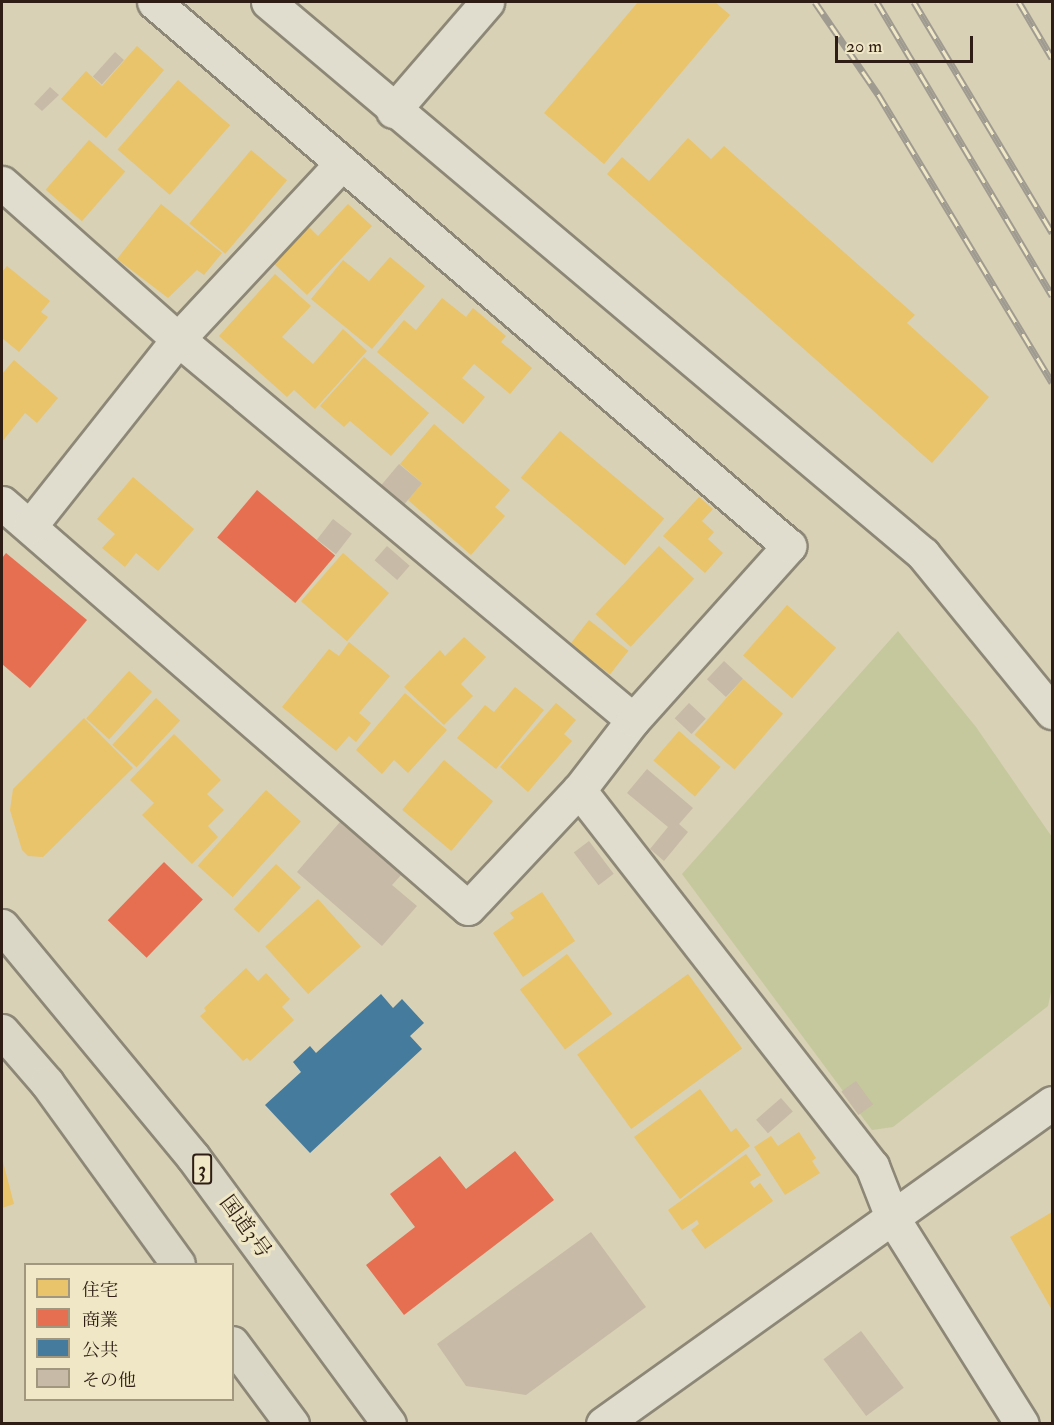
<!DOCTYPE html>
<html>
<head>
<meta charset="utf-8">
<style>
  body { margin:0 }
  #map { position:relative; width:1054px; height:1425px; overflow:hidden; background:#d8d1b5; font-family:"IM FELL Double Pica","Noto Serif JP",serif }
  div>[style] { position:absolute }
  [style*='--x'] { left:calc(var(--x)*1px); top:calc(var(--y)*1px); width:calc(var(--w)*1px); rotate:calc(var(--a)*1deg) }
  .green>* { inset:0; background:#c5c89c }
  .homes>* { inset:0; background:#e9c46a; transform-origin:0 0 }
  .shops>* { inset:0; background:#e76f51; transform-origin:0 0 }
  .public>* { inset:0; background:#457b9d }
  .building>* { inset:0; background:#c7baa6; transform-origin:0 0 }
  .roads { filter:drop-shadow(2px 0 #8d8777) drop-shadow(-2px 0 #8d8777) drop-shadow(0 2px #8d8777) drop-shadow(0 -2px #8d8777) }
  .street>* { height:33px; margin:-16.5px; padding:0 16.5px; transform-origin:16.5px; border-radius:16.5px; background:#e0ddce }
  .secondary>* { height:33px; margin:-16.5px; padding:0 16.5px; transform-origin:16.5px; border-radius:16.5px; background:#e0ddce }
  .highway>* { height:33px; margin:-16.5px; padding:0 16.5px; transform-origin:16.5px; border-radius:16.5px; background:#dbd7c7 }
  .rail>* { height:7px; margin-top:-3.5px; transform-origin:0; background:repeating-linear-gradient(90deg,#efe7c5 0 14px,#a09b90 0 28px); box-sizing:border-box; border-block:2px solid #a09b90 }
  span { translate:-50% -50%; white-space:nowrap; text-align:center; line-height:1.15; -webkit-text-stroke:6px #efe7c5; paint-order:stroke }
  .shield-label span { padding:2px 4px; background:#efe7c5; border:2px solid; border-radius:4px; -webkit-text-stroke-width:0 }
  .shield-label { font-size:20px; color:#2d1d14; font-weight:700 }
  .street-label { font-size:21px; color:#2d1d14 }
  .frame { position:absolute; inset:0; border:3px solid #2d1d14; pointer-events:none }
  .legend { position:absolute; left:24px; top:1263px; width:210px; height:138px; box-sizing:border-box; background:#efe7c5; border:2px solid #a1967e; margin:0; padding:8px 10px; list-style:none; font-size:18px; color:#2d1d14 }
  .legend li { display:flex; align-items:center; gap:12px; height:30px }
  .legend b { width:30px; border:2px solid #a1967e }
  .scale { position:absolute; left:835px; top:36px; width:138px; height:27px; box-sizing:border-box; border:3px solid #2d1d14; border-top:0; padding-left:8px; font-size:18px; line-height:21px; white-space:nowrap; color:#2d1d14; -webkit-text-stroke:4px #efe7c5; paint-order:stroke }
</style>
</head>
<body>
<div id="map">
  <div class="green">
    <i style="clip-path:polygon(898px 631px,976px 727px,1052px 837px,1052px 987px,1048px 1006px,893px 1127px,872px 1130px,682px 874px)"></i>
  </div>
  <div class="homes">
    <i style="clip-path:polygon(638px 2px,715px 2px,730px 15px,604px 164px,544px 113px)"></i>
    <i style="clip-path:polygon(137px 46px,164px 70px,106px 138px,61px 99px,86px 71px,102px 86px)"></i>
    <i style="left:178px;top:80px;width:69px;height:92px;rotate:41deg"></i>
    <i style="clip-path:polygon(688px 138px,711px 159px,724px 146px,915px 315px,907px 323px,989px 397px,932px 463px,607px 174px,622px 157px,649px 181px)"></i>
    <i style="left:89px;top:140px;width:48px;height:66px;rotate:41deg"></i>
    <i style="left:251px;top:150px;width:47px;height:96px;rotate:40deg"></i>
    <i style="clip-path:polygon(161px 204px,222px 253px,204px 275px,197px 270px,168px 298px,117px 259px)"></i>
    <i style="clip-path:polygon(348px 204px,372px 226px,307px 295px,272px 262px,307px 225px,318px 236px)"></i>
    <i style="clip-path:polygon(390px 257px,425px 286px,372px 349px,311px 299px,343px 260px,369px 281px)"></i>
    <i style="clip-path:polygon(7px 266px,50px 301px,41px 312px,48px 317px,19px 352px,2px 338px,2px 272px)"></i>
    <i style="clip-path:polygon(275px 274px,311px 306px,282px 337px,313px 364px,343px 329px,367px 351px,315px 409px,294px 390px,287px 397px,219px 336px)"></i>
    <i style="clip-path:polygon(442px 298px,466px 317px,473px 308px,506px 336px,501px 342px,532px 368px,510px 394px,474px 364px,462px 378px,485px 397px,463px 424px,377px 352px,404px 320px,416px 330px)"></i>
    <i style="clip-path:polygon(364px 357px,429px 413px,391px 456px,350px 421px,344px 427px,320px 406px)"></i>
    <i style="clip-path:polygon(14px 360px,58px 398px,37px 423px,25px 413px,2px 442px,2px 374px)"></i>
    <i style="clip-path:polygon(434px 424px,510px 490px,495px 507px,505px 516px,471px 555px,408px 500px,422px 483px,400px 464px)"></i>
    <i style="left:560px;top:431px;width:136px;height:61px;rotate:40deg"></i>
    <i style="clip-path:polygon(133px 477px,194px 529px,158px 571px,136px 553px,125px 567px,102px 548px,115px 534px,97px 519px)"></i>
    <i style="clip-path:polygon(699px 497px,713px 509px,702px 521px,714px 532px,708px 539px,723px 553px,705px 573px,663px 536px)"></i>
    <i style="left:659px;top:546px;width:48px;height:93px;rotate:43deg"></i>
    <i style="left:343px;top:553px;width:61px;height:64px;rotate:41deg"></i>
    <i style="left:787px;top:605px;width:65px;height:67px;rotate:41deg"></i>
    <i style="left:589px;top:620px;width:50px;height:30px;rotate:38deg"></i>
    <i style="clip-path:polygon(464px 637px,486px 657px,461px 684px,473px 696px,444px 725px,404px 687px,440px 650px,445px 656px)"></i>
    <i style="clip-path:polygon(349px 642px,390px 676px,359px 713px,371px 723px,356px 742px,349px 736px,336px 751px,282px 707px,329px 649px,339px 656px)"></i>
    <i style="left:129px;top:671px;width:31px;height:64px;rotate:42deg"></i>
    <i style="left:743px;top:679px;width:53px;height:74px;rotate:41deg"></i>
    <i style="clip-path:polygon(515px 687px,544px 710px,496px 769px,457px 738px,485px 705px,494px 712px)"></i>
    <i style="clip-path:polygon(405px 693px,447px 730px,408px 773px,394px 760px,382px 774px,356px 750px)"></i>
    <i style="left:156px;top:698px;width:33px;height:64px;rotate:43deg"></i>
    <i style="clip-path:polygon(556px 703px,576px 720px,564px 734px,572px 741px,528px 792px,500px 767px)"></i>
    <i style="clip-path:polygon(84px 718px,133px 768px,43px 857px,28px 856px,22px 850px,10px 810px,13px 789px)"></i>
    <i style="left:679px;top:731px;width:55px;height:39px;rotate:41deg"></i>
    <i style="clip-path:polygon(174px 734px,221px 780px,207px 794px,224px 810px,208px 826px,218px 837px,192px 864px,142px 815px,154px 803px,130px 780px)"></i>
    <i style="left:444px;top:760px;width:64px;height:65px;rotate:40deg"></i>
    <i style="left:266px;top:790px;width:47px;height:102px;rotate:42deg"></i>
    <i style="left:276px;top:864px;width:34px;height:62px;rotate:43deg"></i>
    <i style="clip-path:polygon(542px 892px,575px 941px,523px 977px,493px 933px,514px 918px,510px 913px)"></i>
    <i style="left:318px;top:899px;width:64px;height:71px;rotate:48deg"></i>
    <i style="left:567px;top:954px;width:75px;height:59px;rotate:53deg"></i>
    <i style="clip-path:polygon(246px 968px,258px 981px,266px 973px,290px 999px,282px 1007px,294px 1020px,250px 1061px,247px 1058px,243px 1061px,200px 1016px,206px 1011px,204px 1008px)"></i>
    <i style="left:688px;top:974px;width:92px;height:137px;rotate:54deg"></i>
    <i style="clip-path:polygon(700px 1089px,731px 1132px,736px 1128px,750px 1146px,680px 1199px,634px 1137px)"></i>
    <i style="clip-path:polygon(799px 1132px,816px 1158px,812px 1161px,820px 1173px,785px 1195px,754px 1147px,771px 1136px,778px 1146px)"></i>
    <i style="clip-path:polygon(746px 1154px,761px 1175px,750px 1182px,754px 1188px,760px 1183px,773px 1201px,705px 1249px,691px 1230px,699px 1224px,697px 1220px,682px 1230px,668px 1210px)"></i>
    <i style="clip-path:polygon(2px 1158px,14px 1204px,2px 1208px)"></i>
    <i style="clip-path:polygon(1052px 1212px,1052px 1310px,1010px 1237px)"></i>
  </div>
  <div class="shops">
    <i style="left:257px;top:490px;width:102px;height:62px;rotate:40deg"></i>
    <i style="clip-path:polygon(6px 553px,87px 620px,30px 688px,2px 664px,2px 558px)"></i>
    <i style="left:164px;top:862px;width:54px;height:81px;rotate:44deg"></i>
    <i style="clip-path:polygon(515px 1151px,554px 1200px,404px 1315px,366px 1265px,415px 1227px,390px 1194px,440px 1156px,466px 1189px)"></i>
  </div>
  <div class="public">
    <i style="clip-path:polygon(381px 994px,393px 1008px,402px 999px,424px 1023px,410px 1036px,422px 1049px,310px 1153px,265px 1105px,301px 1072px,293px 1062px,310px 1046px,316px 1053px)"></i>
  </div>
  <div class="building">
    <i style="left:115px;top:52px;width:12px;height:33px;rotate:42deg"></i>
    <i style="clip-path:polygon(50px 87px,59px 95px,42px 111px,34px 104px)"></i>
    <i style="left:399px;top:464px;width:30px;height:31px;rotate:40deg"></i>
    <i style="left:333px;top:519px;width:24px;height:26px;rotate:38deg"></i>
    <i style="left:387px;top:546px;width:30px;height:19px;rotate:41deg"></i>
    <i style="left:724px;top:661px;width:26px;height:25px;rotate:43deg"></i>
    <i style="left:689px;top:703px;width:23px;height:21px;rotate:43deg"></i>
    <i style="clip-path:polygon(647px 769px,693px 808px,679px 824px,688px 832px,664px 861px,650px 849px,668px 827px,627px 793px)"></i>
    <i style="clip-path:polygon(340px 822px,402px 874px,392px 885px,417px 906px,382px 946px,297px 872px)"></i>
    <i style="left:589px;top:841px;width:41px;height:19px;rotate:53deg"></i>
    <i style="left:856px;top:1081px;width:29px;height:18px;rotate:54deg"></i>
    <i style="left:781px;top:1098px;width:18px;height:33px;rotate:49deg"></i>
    <i style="clip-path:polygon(591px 1232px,646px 1307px,526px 1395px,466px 1386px,437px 1344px)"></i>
    <i style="left:861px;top:1331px;width:71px;height:47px;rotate:53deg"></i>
  </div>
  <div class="roads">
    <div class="street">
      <i style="--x:393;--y:111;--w:144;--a:-49.2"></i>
      <i style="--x:2;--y:183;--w:235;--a:41.6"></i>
      <i style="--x:178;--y:339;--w:593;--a:39.94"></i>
      <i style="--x:2;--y:503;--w:617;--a:40.99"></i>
      <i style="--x:468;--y:908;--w:162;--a:-46.8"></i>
      <i style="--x:579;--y:790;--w:88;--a:-52.4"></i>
      <i style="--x:633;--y:720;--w:234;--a:-48.1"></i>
      <i style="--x:789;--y:546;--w:836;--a:-139.41"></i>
      <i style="--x:30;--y:526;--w:238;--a:-51.6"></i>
      <i style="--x:178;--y:339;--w:239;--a:-47"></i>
      <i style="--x:579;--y:790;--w:477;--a:52.1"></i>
      <i style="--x:872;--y:1166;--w:55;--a:68.6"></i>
    </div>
    <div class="secondary">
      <i style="--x:268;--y:2;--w:857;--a:40.12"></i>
      <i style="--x:923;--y:554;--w:204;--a:50.8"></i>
      <i style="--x:892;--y:1217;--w:244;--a:57.9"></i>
      <i style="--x:603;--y:1424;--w:552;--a:-35.56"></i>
    </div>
    <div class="highway">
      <i style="--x:2;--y:926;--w:300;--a:50.4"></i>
      <i style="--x:193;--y:1157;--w:331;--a:53.7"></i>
      <i style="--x:2;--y:1031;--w:69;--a:49.1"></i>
      <i style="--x:47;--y:1083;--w:223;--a:54.1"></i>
      <i style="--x:232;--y:1343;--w:101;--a:53.5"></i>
    </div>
  </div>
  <div class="rail">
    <i style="--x:815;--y:2;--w:112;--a:55.6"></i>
    <i style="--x:878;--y:94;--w:337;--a:58.9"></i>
    <i style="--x:877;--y:2;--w:342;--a:59.2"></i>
    <i style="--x:914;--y:2;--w:269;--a:59.1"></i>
    <i style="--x:1019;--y:2;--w:65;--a:59.5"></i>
  </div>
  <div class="shield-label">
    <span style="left:202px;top:1169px">3</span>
  </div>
  <div class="street-label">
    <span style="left:245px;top:1227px;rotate:54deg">国道3号</span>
  </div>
  <div class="frame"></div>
  <ul class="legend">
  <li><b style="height:16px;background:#e9c46a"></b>住宅</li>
  <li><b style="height:16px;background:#e76f51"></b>商業</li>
  <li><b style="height:16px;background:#457b9d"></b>公共</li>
  <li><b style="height:16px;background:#c7baa6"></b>その他</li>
  </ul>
  <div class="scale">20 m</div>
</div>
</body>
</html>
